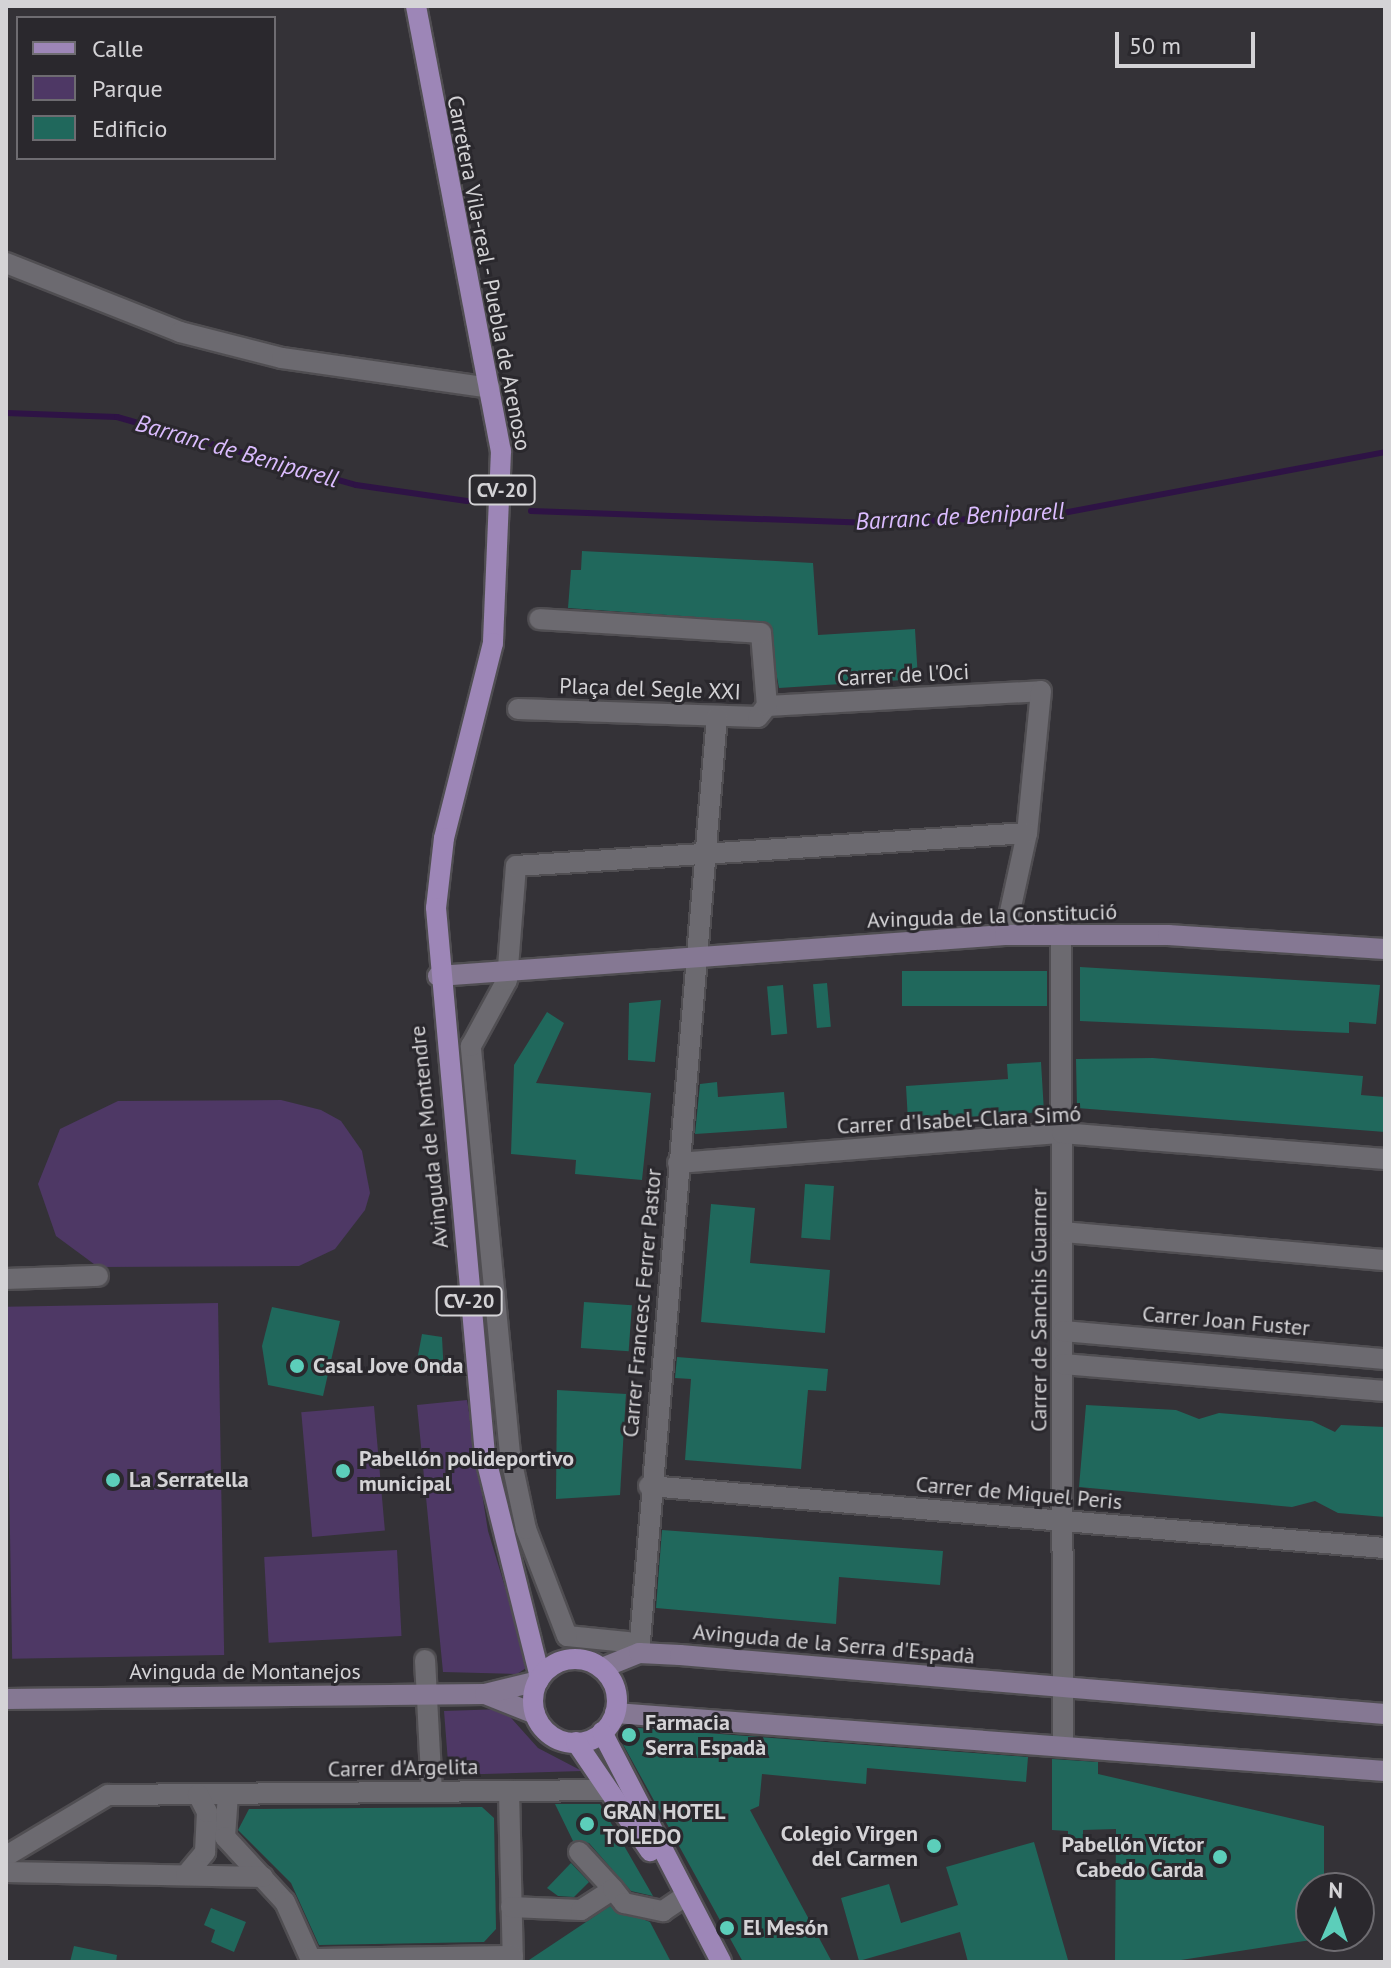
<!DOCTYPE html>
<html>
<head>
<meta charset="utf-8">
<style>
  body { margin:0 }
  #map { position:relative; width:1391px; height:1968px; overflow:hidden; background:#343237; font-family:"PT Sans",sans-serif }
  div>[style] { position:absolute }
  [style*='--x'] { left:calc(var(--x)*1px); top:calc(var(--y)*1px); width:calc(var(--w)*1px); rotate:calc(var(--a)*1deg) }
  .green>* { inset:0; background:#4e3865; transform-origin:0 0 }
  .stream>* { height:6px; margin:-3px; padding:0 3px; transform-origin:3px; border-radius:3px; background:#2e1345 }
  .building>* { inset:0; background:#20685c; transform-origin:0 0 }
  .roads { filter:drop-shadow(2px 0 #504e52) drop-shadow(-2px 0 #504e52) drop-shadow(0 2px #504e52) drop-shadow(0 -2px #504e52) }
  .street>* { height:20px; margin:-10px; padding:0 10px; transform-origin:10px; border-radius:10px; background:#6c6a70 }
  .secondary>* { height:20px; margin:-10px; padding:0 10px; transform-origin:10px; border-radius:10px; background:#857893 }
  .primary>* { height:20px; margin:-10px; padding:0 10px; transform-origin:10px; border-radius:10px; background:#9d86b7 }
  .primary>.ring { margin:-10px; padding:0; box-sizing:content-box; background:none; border:20px solid #9d86b7; border-radius:50% }
  .dots>* { width:22px; height:22px; translate:-50% -50%; box-sizing:border-box; border:4px solid #2a282d; border-radius:50% }
  span { translate:-50% -50%; white-space:nowrap; text-align:center; line-height:1.15; -webkit-text-stroke:6px #2a282d; paint-order:stroke }
  .shield-label span { padding:2px 6px; background:#2a282d; border:2px solid; border-radius:6px; -webkit-text-stroke-width:0 }
  .shield-label { font-size:20px; color:#d4d3d6; font-weight:700 }
  .street-label { font-size:22px; color:#d4d3d6 }
  .poi-label { font-size:22px; color:#d4d3d6; font-weight:700 }
  .left { translate:0 -50%; text-align:left }
  .right { translate:-100% -50%; text-align:right }
  .water-label { font-size:24px; color:#dbbcff; font-style:italic }
  .frame { position:absolute; inset:0; border:8px solid #d4d3d6; pointer-events:none }
  .legend { position:absolute; left:16px; top:16px; width:260px; height:144px; box-sizing:border-box; background:#2a282d; border:2px solid #6e6c71; margin:0; padding:10px 14px; list-style:none; font-size:24px; color:#d4d3d6 }
  .legend li { display:flex; align-items:center; gap:16px; height:40px }
  .legend b { width:40px; border:2px solid #6e6c71 }
  .north { position:absolute; left:1295px; top:1872px; width:80px; height:80px; box-sizing:border-box; background:#2a282d; border:2px solid #6e6c71; border-radius:50%; rotate:2deg; font-size:22px; font-weight:700; line-height:32px; text-align:center; color:#d4d3d6 }
  .north::after { content:''; display:block; margin:auto; width:28px; height:36px; background:#5cceba; clip-path:polygon(50% 0,100% 100%,50% 72%,0 100%) }
  .scale { position:absolute; left:1115px; top:32px; width:140px; height:36px; box-sizing:border-box; border:4px solid #d4d3d6; border-top:0; padding-left:10px; font-size:24px; line-height:28px; white-space:nowrap; color:#d4d3d6; -webkit-text-stroke:6px #2a282d; paint-order:stroke }
</style>
</head>
<body>
<div id="map">
  <div class="green">
    <i style="clip-path:polygon(118px 1101px,281px 1100px,321px 1110px,341px 1121px,362px 1151px,370px 1193px,365px 1210px,335px 1249px,299px 1266px,98px 1267px,56px 1236px,38px 1184px,60px 1129px)"></i>
    <i style="left:218px;top:1303px;width:352px;height:212px;rotate:89deg"></i>
    <i style="clip-path:polygon(467px 1400px,488px 1531px,529px 1666px,517px 1674px,443px 1672px,417px 1405px)"></i>
    <i style="left:374px;top:1406px;width:125px;height:73px;rotate:85deg"></i>
    <i style="left:397px;top:1550px;width:86px;height:133px;rotate:87deg"></i>
    <i style="clip-path:polygon(503px 1709px,538px 1748px,582px 1771px,449px 1775px,444px 1711px)"></i>
  </div>
  <div class="stream">
    <i style="--x:6;--y:413;--w:111;--a:2.1"></i>
    <i style="--x:117;--y:417;--w:248;--a:15.9"></i>
    <i style="--x:356;--y:485;--w:112;--a:8.2"></i>
    <i style="--x:531;--y:511;--w:341;--a:2"></i>
    <i style="--x:872;--y:523;--w:175;--a:-2.3"></i>
    <i style="--x:1047;--y:516;--w:344;--a:-10.7"></i>
  </div>
  <div class="building">
    <i style="clip-path:polygon(582px 551px,813px 563px,818px 635px,915px 629px,918px 679px,779px 688px,767px 622px,568px 608px,571px 570px,581px 570px)"></i>
    <i style="clip-path:polygon(1080px 967px,1380px 985px,1376px 1024px,1349px 1022px,1349px 1033px,1080px 1021px)"></i>
    <i style="left:1047px;top:971px;width:35px;height:145px;rotate:90deg"></i>
    <i style="left:827px;top:983px;width:44px;height:14px;rotate:85deg"></i>
    <i style="left:783px;top:985px;width:49px;height:16px;rotate:85deg"></i>
    <i style="clip-path:polygon(661px 1000px,655px 1062px,628px 1060px,629px 1003px)"></i>
    <i style="clip-path:polygon(547px 1012px,564px 1023px,536px 1083px,651px 1093px,642px 1180px,575px 1174px,576px 1160px,511px 1154px,514px 1065px)"></i>
    <i style="clip-path:polygon(1153px 1058px,1363px 1076px,1361px 1095px,1385px 1097px,1385px 1132px,1077px 1108px,1076px 1059px)"></i>
    <i style="clip-path:polygon(1041px 1062px,1044px 1112px,908px 1121px,906px 1086px,1008px 1079px,1007px 1064px)"></i>
    <i style="clip-path:polygon(717px 1082px,718px 1097px,784px 1092px,787px 1128px,695px 1134px,700px 1084px)"></i>
    <i style="left:805px;top:1184px;width:29px;height:54px;rotate:4deg"></i>
    <i style="clip-path:polygon(711px 1204px,755px 1208px,750px 1263px,830px 1270px,825px 1333px,701px 1322px)"></i>
    <i style="left:584px;top:1302px;width:48px;height:46px;rotate:4deg"></i>
    <i style="clip-path:polygon(272px 1307px,340px 1321px,323px 1396px,268px 1385px,262px 1346px)"></i>
    <i style="clip-path:polygon(422px 1334px,442px 1337px,444px 1376px,415px 1371px)"></i>
    <i style="clip-path:polygon(677px 1357px,828px 1369px,826px 1391px,808px 1390px,801px 1469px,685px 1460px,691px 1379px,675px 1378px)"></i>
    <i style="clip-path:polygon(557px 1390px,626px 1394px,620px 1495px,556px 1499px)"></i>
    <i style="clip-path:polygon(1086px 1405px,1176px 1410px,1199px 1419px,1219px 1413px,1312px 1421px,1335px 1432px,1341px 1425px,1385px 1427px,1385px 1517px,1338px 1513px,1315px 1501px,1292px 1507px,1079px 1487px)"></i>
    <i style="clip-path:polygon(662px 1530px,943px 1551px,940px 1585px,839px 1577px,836px 1624px,656px 1608px)"></i>
    <i style="clip-path:polygon(625px 1727px,1028px 1757px,1026px 1782px,867px 1768px,866px 1784px,762px 1774px,759px 1806px,750px 1810px,832px 1962px,743px 1962px,619px 1737px)"></i>
    <i style="clip-path:polygon(1052px 1759px,1098px 1762px,1098px 1774px,1324px 1826px,1324px 1888px,1311px 1888px,1311px 1940px,1168px 1962px,1115px 1962px,1116px 1829px,1083px 1830px,1083px 1848px,1068px 1848px,1068px 1831px,1052px 1830px)"></i>
    <i style="clip-path:polygon(555px 1804px,600px 1804px,653px 1896px,631px 1891px,589px 1843px,573px 1841px)"></i>
    <i style="clip-path:polygon(482px 1807px,494px 1818px,496px 1929px,484px 1942px,319px 1945px,291px 1883px,238px 1830px,249px 1809px)"></i>
    <i style="clip-path:polygon(1034px 1842px,1068px 1960px,968px 1962px,960px 1932px,859px 1961px,841px 1898px,889px 1884px,901px 1923px,958px 1905px,946px 1867px)"></i>
    <i style="clip-path:polygon(571px 1863px,589px 1882px,574px 1897px,558px 1896px,547px 1888px)"></i>
    <i style="clip-path:polygon(610px 1906px,650px 1922px,671px 1962px,526px 1962px)"></i>
    <i style="clip-path:polygon(211px 1908px,246px 1922px,234px 1952px,211px 1942px,215px 1930px,204px 1925px)"></i>
    <i style="clip-path:polygon(74px 1946px,117px 1955px,116px 1962px,70px 1962px)"></i>
  </div>
  <div class="roads">
    <div class="street">
      <i style="--x:6;--y:263;--w:187;--a:21.6"></i>
      <i style="--x:180;--y:332;--w:105;--a:14.3"></i>
      <i style="--x:282;--y:358;--w:210;--a:8.2"></i>
      <i style="--x:767;--y:706;--w:274;--a:-3.1"></i>
      <i style="--x:1041;--y:691;--w:143;--a:95.6"></i>
      <i style="--x:1027;--y:833;--w:104;--a:102.2"></i>
      <i style="--x:518;--y:709;--w:240;--a:1.9"></i>
      <i style="--x:758;--y:717;--w:14;--a:-51"></i>
      <i style="--x:767;--y:706;--w:73;--a:-94.7"></i>
      <i style="--x:761;--y:633;--w:222;--a:-176.4"></i>
      <i style="--x:1061;--y:934;--w:810;--a:89.86"></i>
      <i style="--x:678;--y:1163;--w:385;--a:-4.5"></i>
      <i style="--x:1062;--y:1133;--w:324;--a:4.6"></i>
      <i style="--x:1063;--y:1232;--w:323;--a:5"></i>
      <i style="--x:6;--y:1279;--w:92;--a:-1.9"></i>
      <i style="--x:1063;--y:1331;--w:323;--a:5"></i>
      <i style="--x:1063;--y:1364;--w:323;--a:4.8"></i>
      <i style="--x:649;--y:1486;--w:739;--a:4.82"></i>
      <i style="--x:639;--y:1653;--w:16;--a:-137"></i>
      <i style="--x:627;--y:1642;--w:60;--a:-174.3"></i>
      <i style="--x:567;--y:1636;--w:115;--a:-111"></i>
      <i style="--x:526;--y:1529;--w:77;--a:-102"></i>
      <i style="--x:510;--y:1454;--w:410;--a:-95.5"></i>
      <i style="--x:471;--y:1046;--w:75;--a:-61.4"></i>
      <i style="--x:507;--y:980;--w:114;--a:-85.5"></i>
      <i style="--x:516;--y:866;--w:512;--a:-3.69"></i>
      <i style="--x:639;--y:1653;--w:939;--a:-85.24"></i>
      <i style="--x:425;--y:1660;--w:132;--a:87"></i>
      <i style="--x:509;--y:1791;--w:171;--a:88.7"></i>
      <i style="--x:228;--y:1794;--w:43;--a:94"></i>
      <i style="--x:225;--y:1837;--w:88;--a:47.3"></i>
      <i style="--x:285;--y:1902;--w:66;--a:65.8"></i>
      <i style="--x:579;--y:1852;--w:50;--a:47.4"></i>
      <i style="--x:6;--y:1856;--w:119;--a:-30.9"></i>
      <i style="--x:108;--y:1795;--w:500;--a:-0.57"></i>
      <i style="--x:6;--y:1872;--w:257;--a:1.1"></i>
      <i style="--x:186;--y:1875;--w:30;--a:-50"></i>
      <i style="--x:205;--y:1852;--w:40;--a:-87.1"></i>
      <i style="--x:207;--y:1812;--w:20;--a:-117"></i>
      <i style="--x:511;--y:1907;--w:70;--a:2.5"></i>
      <i style="--x:581;--y:1910;--w:38;--a:-33"></i>
      <i style="--x:613;--y:1889;--w:18;--a:52"></i>
      <i style="--x:624;--y:1903;--w:40;--a:12"></i>
      <i style="--x:663;--y:1911;--w:23;--a:-34"></i>
      <i style="--x:311;--y:1959;--w:202;--a:-0.9"></i>
    </div>
    <div class="secondary">
      <i style="--x:438;--y:976;--w:568;--a:-4.14"></i>
      <i style="--x:1005;--y:935;--w:163;--a:0"></i>
      <i style="--x:1168;--y:935;--w:217;--a:3.7"></i>
      <i style="--x:602;--y:1668;--w:40;--a:-22"></i>
      <i style="--x:639;--y:1653;--w:41;--a:2.8"></i>
      <i style="--x:680;--y:1655;--w:707;--a:4.78"></i>
      <i style="--x:485;--y:1694;--w:54;--a:21.8"></i>
      <i style="--x:6;--y:1699;--w:479;--a:-0.6"></i>
      <i style="--x:485;--y:1694;--w:55;--a:-13.8"></i>
      <i style="--x:615;--y:1713;--w:772;--a:4.31"></i>
    </div>
    <div class="primary">
      <i style="--x:416;--y:6;--w:453;--a:79.2"></i>
      <i style="--x:501;--y:451;--w:192;--a:92.4"></i>
      <i style="--x:493;--y:643;--w:201;--a:104.1"></i>
      <i style="--x:444;--y:838;--w:70;--a:96.5"></i>
      <i style="--x:436;--y:908;--w:549;--a:84.88"></i>
      <i style="--x:485;--y:1455;--w:229;--a:76.1"></i>
      <i class="ring" style="left:533px;top:1659px;width:64px;height:64px"></i>
      <i style="--x:602;--y:1732;--w:259;--a:62.6"></i>
      <i style="--x:576;--y:1742;--w:132;--a:55.8"></i>
    </div>
  </div>
  <div class="dots">
    <i style="left:297px;top:1366px;background:#5cceba"></i>
    <i style="left:343px;top:1471px;background:#5cceba"></i>
    <i style="left:113px;top:1480px;background:#5cceba"></i>
    <i style="left:629px;top:1735px;background:#5cceba"></i>
    <i style="left:587px;top:1824px;background:#5cceba"></i>
    <i style="left:934px;top:1846px;background:#5cceba"></i>
    <i style="left:1220px;top:1857px;background:#5cceba"></i>
    <i style="left:727px;top:1928px;background:#5cceba"></i>
  </div>
  <div class="shield-label">
    <span style="left:502px;top:490px">CV-20</span>
    <span style="left:469px;top:1301px">CV-20</span>
  </div>
  <div class="street-label">
    <span style="left:489px;top:273px;rotate:79deg">Carretera Vila-real - Puebla de Arenoso</span>
    <span style="left:903px;top:675px;rotate:-3deg">Carrer de l'Oci</span>
    <span style="left:650px;top:689px;rotate:2deg">Plaça del Segle XXI</span>
    <span style="left:992px;top:916px;rotate:-2deg">Avinguda de la Constitució</span>
    <span style="left:959px;top:1120px;rotate:-3deg">Carrer d'Isabel-Clara Simó</span>
    <span style="left:429px;top:1137px;rotate:-96deg">Avinguda de Montendre</span>
    <span style="left:642px;top:1303px;rotate:-85deg">Carrer Francesc Ferrer Pastor</span>
    <span style="left:1039px;top:1310px;rotate:-90deg">Carrer de Sanchis Guarner</span>
    <span style="left:1226px;top:1321px;rotate:5deg">Carrer Joan Fuster</span>
    <span style="left:1019px;top:1493px;rotate:5deg">Carrer de Miquel Peris</span>
    <span style="left:834px;top:1644px;rotate:5deg">Avinguda de la Serra d'Espadà</span>
    <span style="left:245px;top:1672px">Avinguda de Montanejos</span>
    <span style="left:403px;top:1768px;rotate:-1deg">Carrer d'Argelita</span>
  </div>
  <div class="poi-label">
    <span class="left" style="left:313px;top:1366px">Casal Jove Onda</span>
    <span class="left" style="left:359px;top:1471px">Pabellón polideportivo<br>municipal</span>
    <span class="left" style="left:129px;top:1480px">La Serratella</span>
    <span class="left" style="left:645px;top:1735px">Farmacia<br>Serra Espadà</span>
    <span class="left" style="left:603px;top:1824px">GRAN HOTEL<br>TOLEDO</span>
    <span class="right" style="left:918px;top:1846px">Colegio Virgen<br>del Carmen</span>
    <span class="right" style="left:1204px;top:1857px">Pabellón Víctor<br>Cabedo Carda</span>
    <span class="left" style="left:743px;top:1928px">El Mesón</span>
  </div>
  <div class="water-label">
    <span style="left:237px;top:451px;rotate:16deg">Barranc de Beniparell</span>
    <span style="left:960px;top:516px;rotate:-3deg">Barranc de Beniparell</span>
  </div>
  <div class="frame"></div>
  <ul class="legend">
  <li><b style="height:10px;background:#9d86b7"></b>Calle</li>
  <li><b style="height:22px;background:#4e3865"></b>Parque</li>
  <li><b style="height:22px;background:#20685c"></b>Edificio</li>
  </ul>
  <div class="north">N</div>
  <div class="scale">50 m</div>
</div>
</body>
</html>
